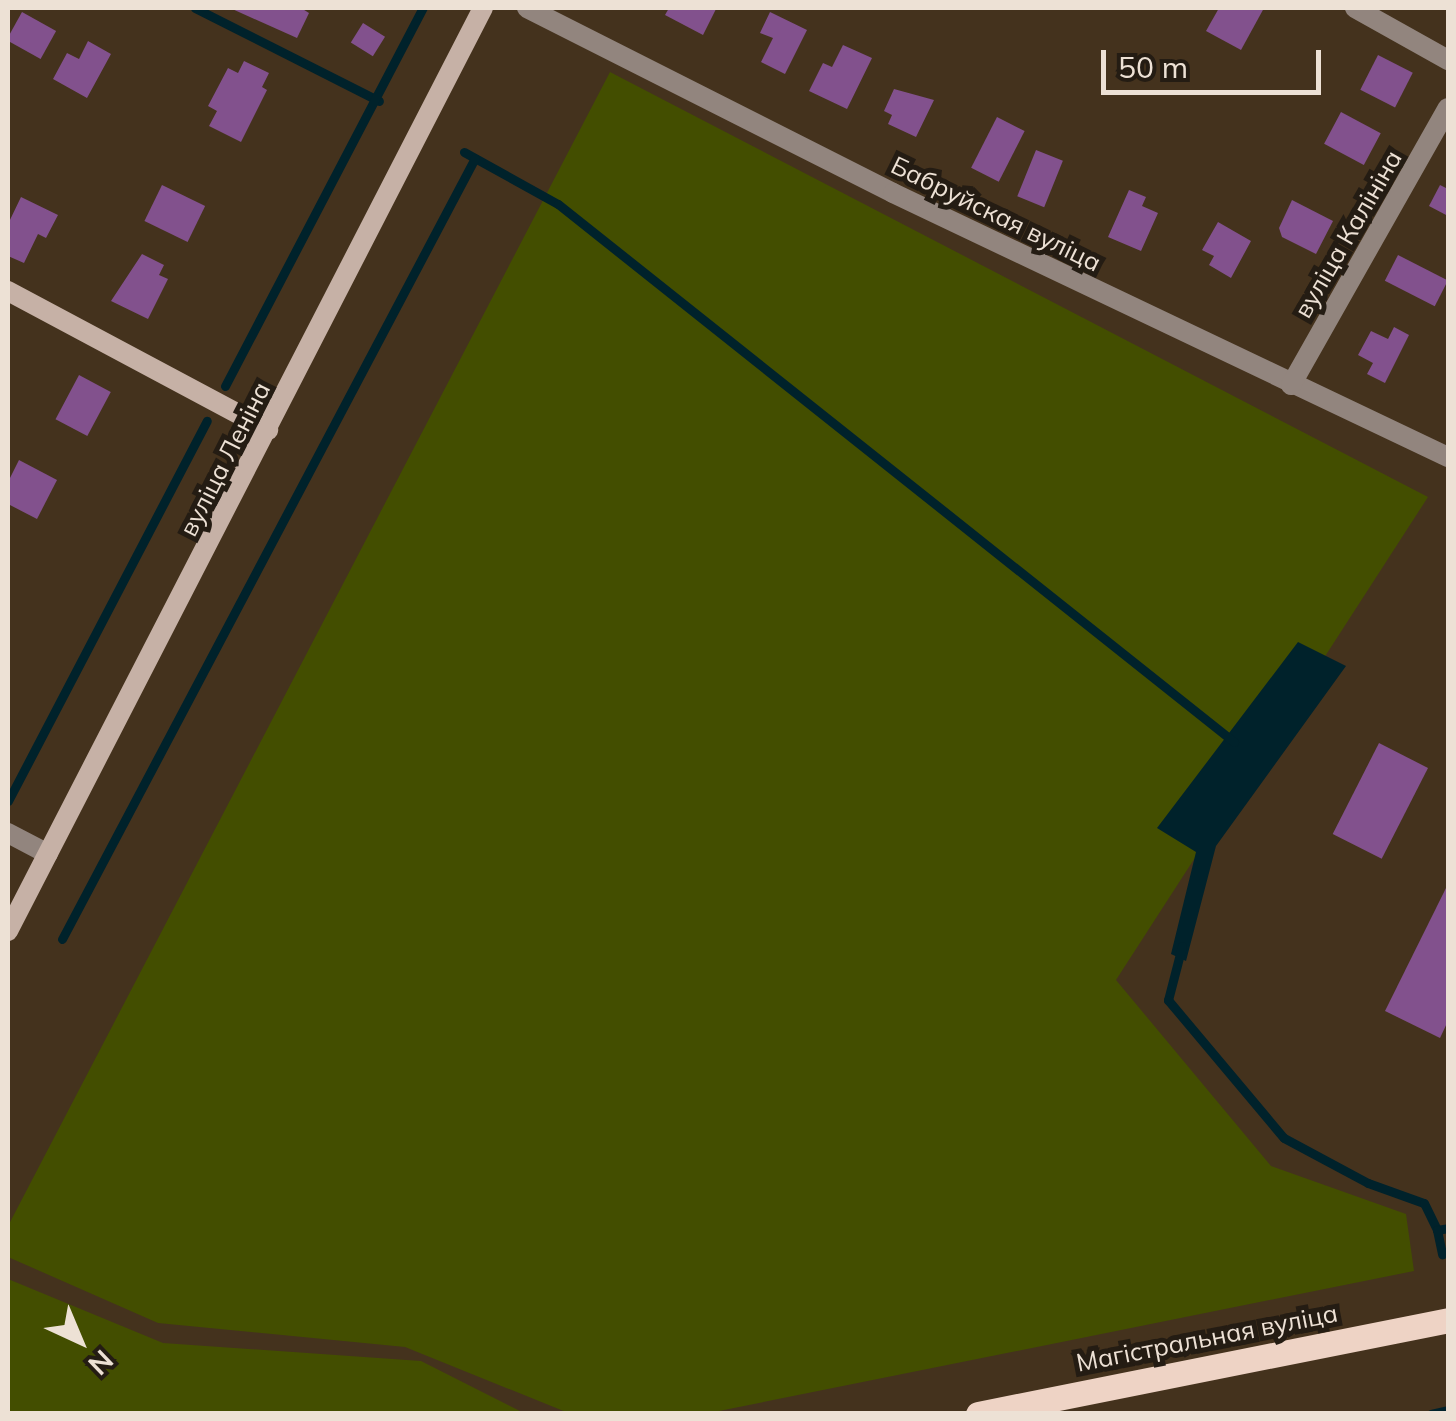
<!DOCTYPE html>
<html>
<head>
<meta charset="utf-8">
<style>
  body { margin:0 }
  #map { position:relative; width:1456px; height:1421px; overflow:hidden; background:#44321d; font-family:Mulish,sans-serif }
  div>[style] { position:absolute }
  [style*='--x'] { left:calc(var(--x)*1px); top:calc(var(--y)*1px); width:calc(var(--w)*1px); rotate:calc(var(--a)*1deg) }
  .green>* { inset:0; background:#434e00 }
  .water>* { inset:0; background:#00222b }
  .stream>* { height:9px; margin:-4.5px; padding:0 4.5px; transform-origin:4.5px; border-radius:4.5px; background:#00222b }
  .building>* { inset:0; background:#82518d; transform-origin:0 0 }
  .street>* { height:20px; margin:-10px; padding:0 10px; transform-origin:10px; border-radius:10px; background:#92857e }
  .secondary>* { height:20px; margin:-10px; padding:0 10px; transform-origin:10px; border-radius:10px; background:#c6b1a6 }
  .primary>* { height:25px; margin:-12.5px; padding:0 12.5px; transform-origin:12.5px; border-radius:12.5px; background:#eed3c5 }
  span { translate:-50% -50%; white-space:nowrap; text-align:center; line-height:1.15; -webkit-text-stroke:10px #241c13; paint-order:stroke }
  .street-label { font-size:25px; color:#ede1d5 }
  .frame { position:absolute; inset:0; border:10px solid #ede1d5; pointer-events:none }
  .north { position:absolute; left:30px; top:1291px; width:100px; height:100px; -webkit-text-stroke:8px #241c13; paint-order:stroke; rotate:136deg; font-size:28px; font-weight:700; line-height:40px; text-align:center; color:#ede1d5 }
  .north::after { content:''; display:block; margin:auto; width:35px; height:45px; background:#ede1d5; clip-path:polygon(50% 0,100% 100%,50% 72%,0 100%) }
  .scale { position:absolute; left:1101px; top:50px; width:220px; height:45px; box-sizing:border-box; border:5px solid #ede1d5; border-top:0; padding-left:12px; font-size:30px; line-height:35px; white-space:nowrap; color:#ede1d5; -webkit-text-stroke:8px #241c13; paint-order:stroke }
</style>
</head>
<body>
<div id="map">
  <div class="green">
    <i style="clip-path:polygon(610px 72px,1428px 497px,1116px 980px,1271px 1166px,1406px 1214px,1414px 1271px,709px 1413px,571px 1414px,405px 1347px,158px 1323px,8px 1257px,8px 1226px)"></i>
    <i style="clip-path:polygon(8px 1279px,163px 1343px,421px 1361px,524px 1413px,8px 1413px)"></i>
  </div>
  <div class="water">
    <i style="clip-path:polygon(1298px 642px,1346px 666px,1216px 846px,1186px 961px,1171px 954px,1196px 852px,1157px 828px)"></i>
  </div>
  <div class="stream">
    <i style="--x:195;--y:8;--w:206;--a:26.8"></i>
    <i style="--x:464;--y:152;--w:107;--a:29"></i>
    <i style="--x:558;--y:204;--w:864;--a:38.51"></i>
    <i style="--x:225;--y:386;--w:427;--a:-62.4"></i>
    <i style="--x:8;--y:801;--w:429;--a:-62.4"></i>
    <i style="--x:62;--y:939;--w:883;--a:-62.13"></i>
    <i style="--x:1182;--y:946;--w:56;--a:104.5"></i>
    <i style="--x:1168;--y:1000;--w:180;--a:50"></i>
    <i style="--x:1284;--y:1138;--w:95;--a:28.2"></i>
    <i style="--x:1368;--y:1183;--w:59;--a:19.7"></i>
    <i style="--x:1424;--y:1203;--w:30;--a:64"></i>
    <i style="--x:1437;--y:1230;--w:11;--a:-10"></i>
    <i style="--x:1437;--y:1230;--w:25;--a:78"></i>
    <i style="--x:1431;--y:1414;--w:17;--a:-13"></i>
  </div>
  <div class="building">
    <i style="clip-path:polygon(230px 8px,301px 8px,309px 13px,297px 38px)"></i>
    <i style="clip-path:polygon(669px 8px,714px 8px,716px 9px,703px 35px,665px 15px)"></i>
    <i style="clip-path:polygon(1219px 8px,1264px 8px,1241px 50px,1206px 31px)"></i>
    <i style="left:22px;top:12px;width:39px;height:32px;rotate:29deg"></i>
    <i style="clip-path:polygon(770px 12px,807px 30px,785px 74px,761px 62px,773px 38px,760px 33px)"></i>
    <i style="left:363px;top:23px;width:26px;height:23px;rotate:32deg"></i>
    <i style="clip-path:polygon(88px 41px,111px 54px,87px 98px,53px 79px,67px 53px,79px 59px)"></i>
    <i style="clip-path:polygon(843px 45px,872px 58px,847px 109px,809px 91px,823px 63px,832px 67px)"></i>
    <i style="left:1378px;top:55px;width:39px;height:39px;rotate:27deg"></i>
    <i style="clip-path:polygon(244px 61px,269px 73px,262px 87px,267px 90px,241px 142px,209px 126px,217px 111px,208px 106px,228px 68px,238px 73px)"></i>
    <i style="clip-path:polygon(894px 89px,934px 100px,916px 137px,888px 124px,892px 115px,884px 111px)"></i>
    <i style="left:1341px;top:112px;width:45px;height:36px;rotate:28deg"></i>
    <i style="left:997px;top:117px;width:31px;height:57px;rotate:27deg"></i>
    <i style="left:1036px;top:150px;width:29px;height:50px;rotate:22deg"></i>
    <i style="left:162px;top:185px;width:48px;height:40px;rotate:26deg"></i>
    <i style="clip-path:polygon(1440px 185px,1448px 189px,1448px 216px,1429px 206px)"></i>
    <i style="clip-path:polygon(1129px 190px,1146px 197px,1142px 206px,1158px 213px,1141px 251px,1108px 237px)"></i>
    <i style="clip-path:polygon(21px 197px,58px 215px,46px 238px,38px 234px,24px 263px,8px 256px,8px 224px)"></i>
    <i style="clip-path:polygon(1292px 200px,1333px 221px,1316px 254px,1282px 237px,1279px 228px)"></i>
    <i style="clip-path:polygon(1218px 222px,1251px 241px,1231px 278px,1209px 265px,1214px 256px,1202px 250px)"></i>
    <i style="clip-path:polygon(142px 254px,164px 265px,159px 275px,168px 279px,148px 319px,111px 301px)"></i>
    <i style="left:1398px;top:255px;width:56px;height:29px;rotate:27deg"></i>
    <i style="clip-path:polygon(1394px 327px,1409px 335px,1385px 383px,1367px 374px,1373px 363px,1358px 355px,1371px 331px,1388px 339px)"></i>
    <i style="left:79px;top:375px;width:36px;height:50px;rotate:28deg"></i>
    <i style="clip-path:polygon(19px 460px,57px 480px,37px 519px,8px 504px,8px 482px)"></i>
    <i style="left:1379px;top:743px;width:55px;height:102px;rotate:27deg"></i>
    <i style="clip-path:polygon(1448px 884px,1448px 1021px,1440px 1038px,1385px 1011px)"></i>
  </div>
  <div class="street">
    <i style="--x:527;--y:8;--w:410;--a:26.8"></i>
    <i style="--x:893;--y:193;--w:615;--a:25.44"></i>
    <i style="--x:1355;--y:8;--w:107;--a:29.2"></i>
    <i style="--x:1291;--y:385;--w:318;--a:-60.5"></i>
    <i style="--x:8;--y:833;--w:45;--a:27.7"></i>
  </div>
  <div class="secondary">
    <i style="--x:8;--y:291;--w:295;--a:28.1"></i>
    <i style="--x:8;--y:931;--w:1038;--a:-62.77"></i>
  </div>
  <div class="primary">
    <i style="--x:978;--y:1414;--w:479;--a:-11.3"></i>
  </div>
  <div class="street-label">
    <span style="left:996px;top:214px;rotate:26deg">Бабруйская вуліца</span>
    <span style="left:1348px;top:234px;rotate:-60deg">вуліца Калініна</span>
    <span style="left:225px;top:459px;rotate:-63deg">вуліца Леніна</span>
    <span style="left:1207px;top:1338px;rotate:-11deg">Магістральная вуліца</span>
  </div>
  <div class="frame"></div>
  <div class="north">N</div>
  <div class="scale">50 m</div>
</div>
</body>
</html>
